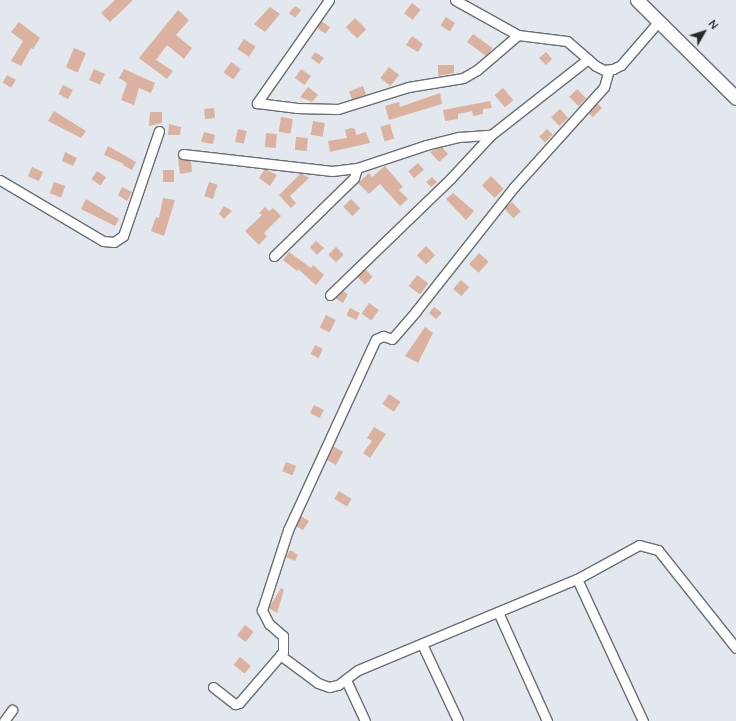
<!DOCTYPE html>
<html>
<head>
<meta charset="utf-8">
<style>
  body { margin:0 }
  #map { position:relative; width:736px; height:721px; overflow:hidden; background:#e3e8ee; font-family:Quicksand,sans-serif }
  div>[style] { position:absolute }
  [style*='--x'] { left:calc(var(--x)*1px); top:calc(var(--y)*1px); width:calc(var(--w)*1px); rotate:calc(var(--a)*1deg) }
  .building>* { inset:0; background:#dab29f; transform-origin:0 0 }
  .roads { filter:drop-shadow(1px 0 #696e73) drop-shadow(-1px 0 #696e73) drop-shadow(0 1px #696e73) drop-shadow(0 -1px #696e73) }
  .street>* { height:9px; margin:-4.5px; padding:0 4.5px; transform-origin:4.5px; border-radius:4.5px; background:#fff }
  .secondary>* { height:13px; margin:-6.5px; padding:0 6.5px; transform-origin:6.5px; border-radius:6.5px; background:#fff }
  span { translate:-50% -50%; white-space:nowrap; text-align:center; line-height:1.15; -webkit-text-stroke:4px #e3e8ee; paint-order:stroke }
  .north { position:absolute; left:684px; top:12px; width:40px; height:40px; -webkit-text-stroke:3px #e3e8ee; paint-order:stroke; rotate:51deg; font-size:11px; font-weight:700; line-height:16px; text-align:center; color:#27292b }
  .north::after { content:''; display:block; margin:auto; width:14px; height:18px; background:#27292b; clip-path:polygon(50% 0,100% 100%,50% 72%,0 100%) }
</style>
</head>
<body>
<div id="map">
  <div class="building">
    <i style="clip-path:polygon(115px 0,133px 0,110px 22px,101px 13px)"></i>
    <i style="left:412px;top:3px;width:11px;height:13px;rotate:38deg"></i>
    <i style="clip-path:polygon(295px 6px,301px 10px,295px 18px,289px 13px)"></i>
    <i style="clip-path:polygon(270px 7px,280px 14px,265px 32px,254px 24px)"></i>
    <i style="clip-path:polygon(178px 10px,189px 20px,176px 35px,192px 48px,184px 59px,167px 45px,156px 60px,173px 71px,167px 79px,139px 58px)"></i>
    <i style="left:446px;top:17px;width:11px;height:10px;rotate:34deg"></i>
    <i style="left:355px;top:18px;width:16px;height:13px;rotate:45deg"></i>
    <i style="left:321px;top:21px;width:11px;height:8px;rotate:34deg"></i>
    <i style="clip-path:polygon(19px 22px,40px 38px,33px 49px,31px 48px,21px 66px,11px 61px,23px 41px,11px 32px)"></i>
    <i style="left:473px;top:34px;width:24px;height:10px;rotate:36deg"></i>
    <i style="clip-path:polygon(412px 36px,423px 44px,418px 52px,406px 45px)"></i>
    <i style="left:244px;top:39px;width:14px;height:12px;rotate:34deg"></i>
    <i style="left:74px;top:48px;width:13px;height:21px;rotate:23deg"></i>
    <i style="clip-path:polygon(315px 52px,324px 58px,319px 64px,311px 58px)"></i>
    <i style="clip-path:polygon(546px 52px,552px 59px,546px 65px,539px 58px)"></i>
    <i style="left:231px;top:62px;width:12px;height:13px;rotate:35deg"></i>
    <i style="clip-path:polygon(438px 65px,454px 65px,454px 73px,438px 76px)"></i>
    <i style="left:389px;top:67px;width:13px;height:14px;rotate:39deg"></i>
    <i style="left:94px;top:69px;width:12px;height:12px;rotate:24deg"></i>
    <i style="clip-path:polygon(124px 69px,155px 83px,151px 93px,139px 88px,134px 105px,121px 100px,127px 83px,119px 78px)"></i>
    <i style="left:301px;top:69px;width:12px;height:11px;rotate:35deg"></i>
    <i style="left:7px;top:75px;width:10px;height:9px;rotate:29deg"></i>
    <i style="left:63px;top:85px;width:11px;height:10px;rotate:27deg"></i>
    <i style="left:363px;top:86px;width:9px;height:15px;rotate:69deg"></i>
    <i style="clip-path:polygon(308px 87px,318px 95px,312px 102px,300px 97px)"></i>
    <i style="left:503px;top:88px;width:16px;height:11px;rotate:50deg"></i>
    <i style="left:577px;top:89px;width:13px;height:11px;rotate:45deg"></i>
    <i style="clip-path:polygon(440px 93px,442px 104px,389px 120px,385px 106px,399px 102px,400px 107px)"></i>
    <i style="clip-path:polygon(490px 101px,492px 108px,483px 109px,483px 114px,473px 116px,472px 111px,458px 114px,458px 119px,445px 121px,443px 110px)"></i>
    <i style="left:597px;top:103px;width:7px;height:13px;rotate:45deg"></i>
    <i style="left:214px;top:108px;width:10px;height:10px;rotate:84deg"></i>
    <i style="left:560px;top:109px;width:12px;height:12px;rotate:48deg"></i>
    <i style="clip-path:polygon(54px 111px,86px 131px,81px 138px,48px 121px)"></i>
    <i style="clip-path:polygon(150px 112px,162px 112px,162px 123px,149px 126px)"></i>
    <i style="left:281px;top:117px;width:12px;height:15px;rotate:9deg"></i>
    <i style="left:313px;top:121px;width:12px;height:14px;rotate:9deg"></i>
    <i style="clip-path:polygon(169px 124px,181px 127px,180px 135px,168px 135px)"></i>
    <i style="left:390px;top:124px;width:15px;height:10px;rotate:74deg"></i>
    <i style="clip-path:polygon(351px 128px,355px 129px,356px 135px,366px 132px,370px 143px,330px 152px,328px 141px,347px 138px,345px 130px)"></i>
    <i style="left:238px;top:129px;width:9px;height:13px;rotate:13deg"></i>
    <i style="left:547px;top:129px;width:8px;height:11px;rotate:45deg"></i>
    <i style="clip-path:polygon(204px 132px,215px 135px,213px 144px,201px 142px)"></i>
    <i style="left:266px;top:133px;width:11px;height:14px;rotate:5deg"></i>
    <i style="left:296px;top:137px;width:12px;height:13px;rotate:5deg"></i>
    <i style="clip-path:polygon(108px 146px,136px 162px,132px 170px,123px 165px,124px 164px,104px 155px)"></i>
    <i style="clip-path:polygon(442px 147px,448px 154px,439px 162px,430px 152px)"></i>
    <i style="clip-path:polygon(65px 152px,77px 158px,73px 166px,62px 161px)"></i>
    <i style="clip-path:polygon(178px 158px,191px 161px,192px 172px,180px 174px)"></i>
    <i style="left:418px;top:163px;width:9px;height:13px;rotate:49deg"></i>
    <i style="clip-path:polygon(385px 166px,403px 187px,399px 190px,408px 199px,400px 206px,380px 184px,369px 194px,358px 183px,369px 173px,372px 177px)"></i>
    <i style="left:32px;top:167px;width:12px;height:10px;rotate:24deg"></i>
    <i style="clip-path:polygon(265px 169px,277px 175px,270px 186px,259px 178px)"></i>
    <i style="left:163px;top:170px;width:11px;height:12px"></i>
    <i style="left:97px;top:171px;width:11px;height:10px;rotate:34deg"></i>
    <i style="clip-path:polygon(301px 173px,309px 178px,290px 196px,296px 203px,291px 208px,279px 195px)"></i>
    <i style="left:491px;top:176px;width:18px;height:13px;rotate:45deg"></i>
    <i style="clip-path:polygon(432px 177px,437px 182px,431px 187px,426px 182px)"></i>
    <i style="left:54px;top:182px;width:12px;height:12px;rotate:20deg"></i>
    <i style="left:209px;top:182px;width:9px;height:15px;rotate:18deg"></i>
    <i style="clip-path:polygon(122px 187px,132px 192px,127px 201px,118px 195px)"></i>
    <i style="clip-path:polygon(453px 193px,474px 211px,466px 220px,446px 199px)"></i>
    <i style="clip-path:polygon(163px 198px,175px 200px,164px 236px,151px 231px,156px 217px,159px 218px)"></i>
    <i style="clip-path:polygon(86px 199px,119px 219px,115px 226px,81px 209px)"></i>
    <i style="left:351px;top:199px;width:13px;height:11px;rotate:45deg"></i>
    <i style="left:512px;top:202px;width:13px;height:10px;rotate:48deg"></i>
    <i style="clip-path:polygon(224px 206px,232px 211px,224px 219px,219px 214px)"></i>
    <i style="clip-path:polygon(265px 207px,269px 211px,273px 208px,281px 216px,264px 233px,267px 236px,259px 245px,245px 231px,262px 215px,259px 213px)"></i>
    <i style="clip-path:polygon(316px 241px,324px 248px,317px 255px,310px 247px)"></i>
    <i style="left:426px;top:246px;width:13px;height:13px;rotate:45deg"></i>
    <i style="left:336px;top:247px;width:11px;height:11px;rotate:45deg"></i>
    <i style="clip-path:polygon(289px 252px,311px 268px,313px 265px,324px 275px,316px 285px,298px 269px,297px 271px,283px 260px)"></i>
    <i style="left:479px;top:253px;width:13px;height:15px;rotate:42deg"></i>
    <i style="left:365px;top:269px;width:11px;height:11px;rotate:45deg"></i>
    <i style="left:417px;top:275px;width:14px;height:14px;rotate:36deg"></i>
    <i style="left:461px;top:280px;width:11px;height:12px;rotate:41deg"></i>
    <i style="clip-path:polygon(343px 291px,348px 294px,343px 303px,335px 298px)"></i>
    <i style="left:369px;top:303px;width:12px;height:13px;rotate:35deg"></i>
    <i style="clip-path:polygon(434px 307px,442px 313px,436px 319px,429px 313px)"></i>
    <i style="left:350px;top:308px;width:11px;height:8px;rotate:27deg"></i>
    <i style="left:326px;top:315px;width:11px;height:14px;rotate:27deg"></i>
    <i style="clip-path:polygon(425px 327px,433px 333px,418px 363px,405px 356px)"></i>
    <i style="left:315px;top:345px;width:9px;height:10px;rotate:27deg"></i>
    <i style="left:389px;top:394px;width:14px;height:12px;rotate:34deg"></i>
    <i style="left:314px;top:405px;width:11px;height:9px;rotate:27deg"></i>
    <i style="clip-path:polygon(374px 427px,386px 434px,370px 458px,363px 453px,372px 441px,367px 438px)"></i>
    <i style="clip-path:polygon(333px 446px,343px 452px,336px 465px,327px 460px)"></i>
    <i style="left:286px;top:462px;width:11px;height:10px;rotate:22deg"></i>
    <i style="left:339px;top:491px;width:15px;height:9px;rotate:32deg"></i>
    <i style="clip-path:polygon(301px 516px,309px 521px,303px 530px,296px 526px)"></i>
    <i style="clip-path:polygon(290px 550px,298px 555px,295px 561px,286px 557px)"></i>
    <i style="clip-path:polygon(281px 588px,284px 590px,277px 613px,269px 608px)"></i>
    <i style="left:245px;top:625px;width:11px;height:13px;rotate:38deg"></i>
    <i style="left:240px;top:657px;width:14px;height:10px;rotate:39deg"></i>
  </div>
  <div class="roads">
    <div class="street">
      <i style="--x:329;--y:0;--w:126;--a:125"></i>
      <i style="--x:257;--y:103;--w:39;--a:7"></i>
      <i style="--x:296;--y:108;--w:42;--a:1.4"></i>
      <i style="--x:338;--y:109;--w:73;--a:-17.4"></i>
      <i style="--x:408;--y:87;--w:56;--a:-9.3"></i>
      <i style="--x:463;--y:78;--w:16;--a:-30"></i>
      <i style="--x:477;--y:70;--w:54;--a:-40.5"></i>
      <i style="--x:455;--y:0;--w:72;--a:29.1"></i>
      <i style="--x:518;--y:35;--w:49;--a:7"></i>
      <i style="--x:567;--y:41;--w:38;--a:41"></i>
      <i style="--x:596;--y:66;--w:9;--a:27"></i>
      <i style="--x:604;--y:70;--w:9;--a:-6"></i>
      <i style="--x:613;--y:69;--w:9;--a:-27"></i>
      <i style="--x:621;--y:65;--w:58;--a:-49.2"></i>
      <i style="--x:183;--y:154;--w:150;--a:6.5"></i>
      <i style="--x:332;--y:171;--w:25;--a:-7"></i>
      <i style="--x:357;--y:168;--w:73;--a:-18.4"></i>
      <i style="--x:426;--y:145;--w:34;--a:-14"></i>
      <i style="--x:459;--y:137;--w:32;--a:-4"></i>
      <i style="--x:0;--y:180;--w:120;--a:30.6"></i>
      <i style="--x:103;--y:241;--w:11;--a:5"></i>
      <i style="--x:114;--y:242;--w:11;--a:-34"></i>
      <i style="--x:123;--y:236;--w:111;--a:-71.1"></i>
      <i style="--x:274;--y:256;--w:112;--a:-44.3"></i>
      <i style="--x:354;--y:178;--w:10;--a:-73"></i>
      <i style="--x:330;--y:295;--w:168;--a:-44"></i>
      <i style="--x:451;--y:178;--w:59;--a:-47.1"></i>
      <i style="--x:491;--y:135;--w:123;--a:-38.1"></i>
      <i style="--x:577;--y:579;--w:157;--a:65.1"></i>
      <i style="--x:498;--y:612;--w:120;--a:65.8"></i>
      <i style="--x:422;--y:644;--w:85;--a:64.9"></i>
      <i style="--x:280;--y:655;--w:47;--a:36.4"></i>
      <i style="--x:318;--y:683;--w:12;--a:20"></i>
      <i style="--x:329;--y:687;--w:9;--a:-13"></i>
      <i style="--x:338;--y:685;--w:25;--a:-37"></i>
      <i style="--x:358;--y:670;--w:237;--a:-22.6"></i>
      <i style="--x:577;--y:579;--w:71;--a:-28.7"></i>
      <i style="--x:639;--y:545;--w:20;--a:15"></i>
      <i style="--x:658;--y:550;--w:125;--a:51.5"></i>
      <i style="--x:346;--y:680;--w:45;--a:65.1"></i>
      <i style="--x:213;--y:687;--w:28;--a:38"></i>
      <i style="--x:235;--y:704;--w:4;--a:-14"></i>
      <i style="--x:239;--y:703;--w:67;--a:-49.2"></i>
      <i style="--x:283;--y:652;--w:16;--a:-90"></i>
      <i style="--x:283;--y:636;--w:18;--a:-139"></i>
      <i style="--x:269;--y:624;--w:16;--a:-117"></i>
      <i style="--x:262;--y:610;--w:84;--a:-72"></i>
      <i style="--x:288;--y:530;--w:210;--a:-65.3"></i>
      <i style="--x:376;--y:339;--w:8;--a:-23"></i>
      <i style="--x:383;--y:336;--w:9;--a:18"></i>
      <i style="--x:392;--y:339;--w:37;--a:-49"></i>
      <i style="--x:416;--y:311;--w:158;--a:-51.7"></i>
      <i style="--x:514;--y:187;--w:135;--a:-48"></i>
      <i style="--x:604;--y:87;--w:18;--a:-74"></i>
      <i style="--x:4;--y:721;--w:14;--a:-54"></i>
    </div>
    <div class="secondary">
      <i style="--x:637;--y:0;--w:139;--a:44.7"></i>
    </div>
  </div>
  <div class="north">N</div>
</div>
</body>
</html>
